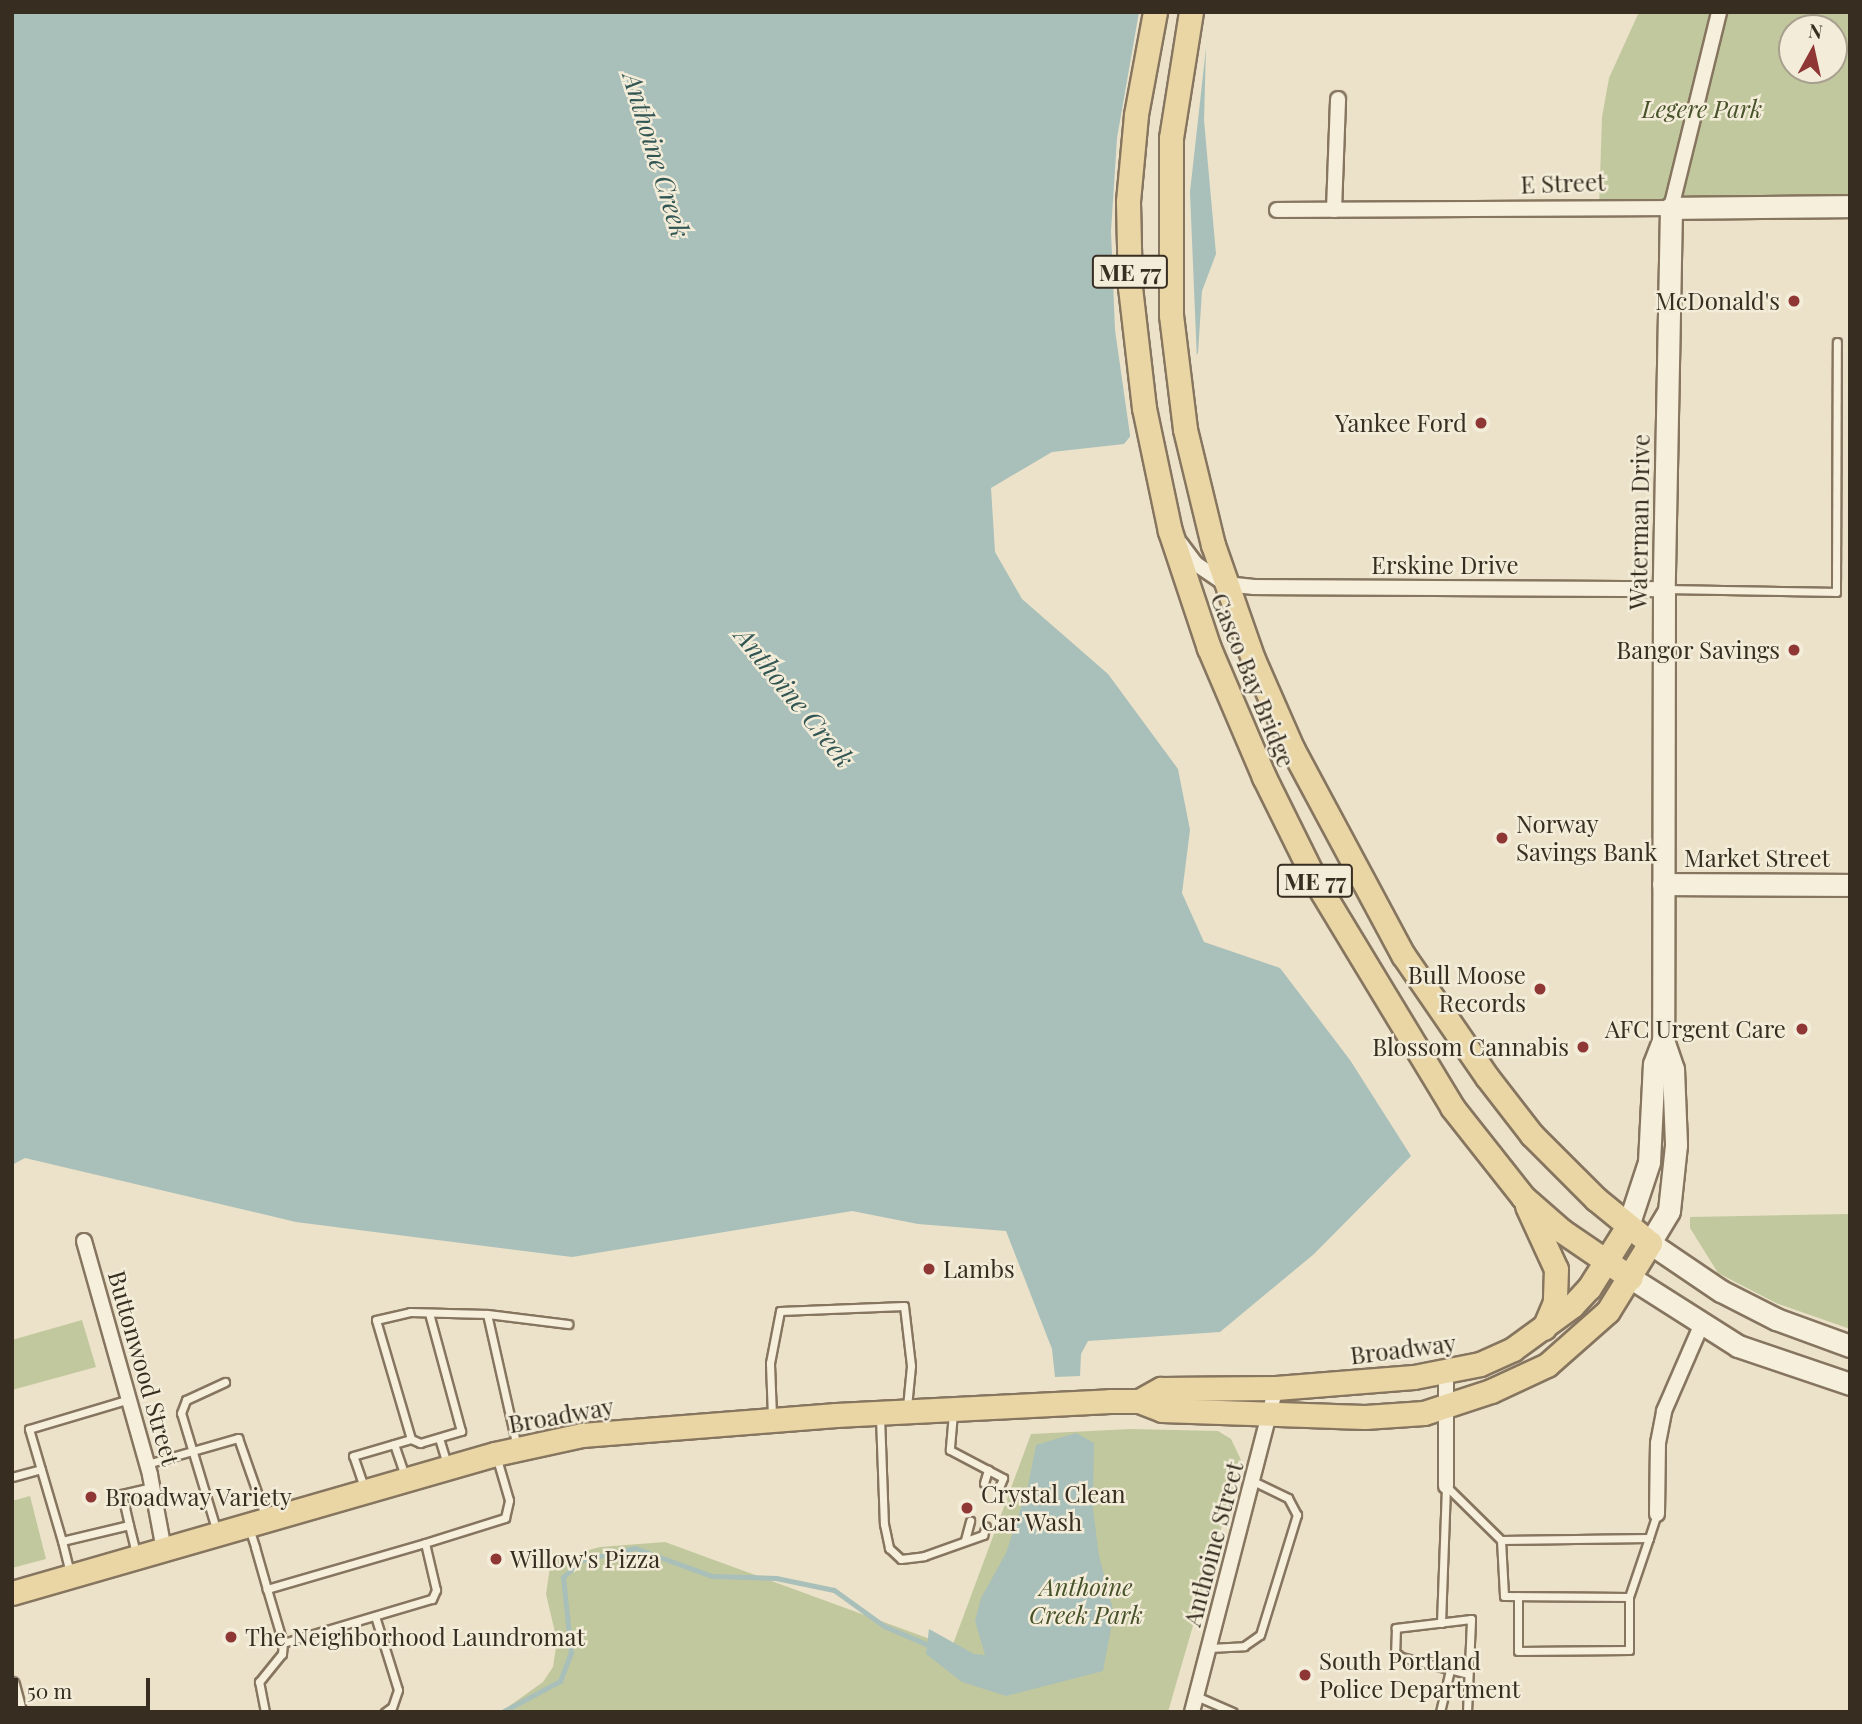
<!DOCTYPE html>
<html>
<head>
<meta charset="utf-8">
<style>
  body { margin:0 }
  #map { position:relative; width:1862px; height:1724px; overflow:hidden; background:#ebe2c9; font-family:"Playfair Display",serif }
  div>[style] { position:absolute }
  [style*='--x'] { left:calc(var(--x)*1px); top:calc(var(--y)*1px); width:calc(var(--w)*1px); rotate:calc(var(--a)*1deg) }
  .green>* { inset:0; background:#c2c89e }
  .water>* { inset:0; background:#a9bfba }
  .pier>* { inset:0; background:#ebe2c9 }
  .stream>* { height:5px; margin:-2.5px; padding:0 2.5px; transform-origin:2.5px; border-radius:2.5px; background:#a9bfba }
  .roads { filter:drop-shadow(2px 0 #86755f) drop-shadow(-2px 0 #86755f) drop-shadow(0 2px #86755f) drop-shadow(0 -2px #86755f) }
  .lane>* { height:7px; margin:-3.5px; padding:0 3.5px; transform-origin:3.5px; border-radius:3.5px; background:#f6efdc }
  .street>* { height:14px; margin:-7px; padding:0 7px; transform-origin:7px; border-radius:7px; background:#f6efdc }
  .secondary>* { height:21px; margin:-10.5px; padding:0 10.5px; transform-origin:10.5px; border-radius:10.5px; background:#f6efdc }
  .primary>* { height:23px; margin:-11.5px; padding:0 11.5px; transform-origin:11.5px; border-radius:11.5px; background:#ead6a5 }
  .dots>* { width:19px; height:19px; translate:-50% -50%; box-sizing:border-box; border:4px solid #f3ecd8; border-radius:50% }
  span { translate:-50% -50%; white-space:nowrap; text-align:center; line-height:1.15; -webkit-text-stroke:5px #f3ecd8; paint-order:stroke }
  .shield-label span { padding:2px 5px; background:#f3ecd8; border:2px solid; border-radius:5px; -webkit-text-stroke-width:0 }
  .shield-label { font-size:23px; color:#372d21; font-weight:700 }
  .park-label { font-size:24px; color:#47522a; font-style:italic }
  .street-label { font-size:24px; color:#372d21 }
  .poi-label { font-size:24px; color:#372d21 }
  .right { translate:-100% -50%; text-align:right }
  .left { translate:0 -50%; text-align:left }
  .water-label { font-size:26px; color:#325654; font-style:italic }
  .frame { position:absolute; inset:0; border:14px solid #372d21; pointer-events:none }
  .north { position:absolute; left:1778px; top:14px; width:70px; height:70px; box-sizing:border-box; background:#f3ecd8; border:2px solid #a8a08f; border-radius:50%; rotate:8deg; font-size:19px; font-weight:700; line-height:28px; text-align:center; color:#372d21 }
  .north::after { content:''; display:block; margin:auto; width:24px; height:32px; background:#8f3735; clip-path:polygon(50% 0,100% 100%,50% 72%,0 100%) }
  .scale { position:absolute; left:14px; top:1678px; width:136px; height:32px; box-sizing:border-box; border:4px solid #372d21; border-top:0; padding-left:9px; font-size:21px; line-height:24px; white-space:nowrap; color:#372d21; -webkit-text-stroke:5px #f3ecd8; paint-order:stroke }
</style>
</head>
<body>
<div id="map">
  <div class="green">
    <i style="clip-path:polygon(evenodd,1639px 12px,1850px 12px,1850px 206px,1599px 208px,1602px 117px,1609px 78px,1639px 12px,1792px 28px,1834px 28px,1834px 70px,1792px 70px,1792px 28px)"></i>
    <i style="clip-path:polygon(1850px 1214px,1850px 1329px,1776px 1303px,1718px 1273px,1690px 1228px,1690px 1217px)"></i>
    <i style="clip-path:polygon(82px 1320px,96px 1367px,12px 1390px,12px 1340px)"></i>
    <i style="clip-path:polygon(1130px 1429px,1218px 1431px,1231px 1439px,1241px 1460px,1168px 1712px,501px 1712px,543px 1682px,553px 1667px,557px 1641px,546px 1594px,550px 1567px,559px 1558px,600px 1547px,665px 1542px,952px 1647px,1031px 1434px)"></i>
    <i style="clip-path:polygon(30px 1496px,46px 1559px,12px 1568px,12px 1501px)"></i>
  </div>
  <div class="water">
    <i style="clip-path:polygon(12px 12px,1207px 12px,1204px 120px,1216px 254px,1202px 291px,1198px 353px,1124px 444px,1052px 452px,991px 488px,995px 552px,1022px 599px,1108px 674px,1178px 769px,1190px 830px,1182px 893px,1204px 942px,1280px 968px,1350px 1060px,1411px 1156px,1314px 1254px,1220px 1332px,1088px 1341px,1081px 1354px,1080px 1376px,1055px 1377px,1052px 1349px,1006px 1231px,918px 1224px,852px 1211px,572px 1257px,296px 1222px,25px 1158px,12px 1165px)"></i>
    <i style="clip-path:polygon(1076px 1433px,1094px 1443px,1093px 1509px,1099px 1556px,1114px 1613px,1103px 1671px,1006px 1696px,962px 1682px,926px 1654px,929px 1629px,974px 1654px,985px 1655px,975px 1621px,981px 1598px,1006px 1553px,1028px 1486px,1036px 1445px)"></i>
  </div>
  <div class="pier">
    <i style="clip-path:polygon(1139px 12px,1210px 12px,1190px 192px,1197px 360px,1131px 442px,1115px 330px,1111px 231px,1117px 138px)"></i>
  </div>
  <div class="stream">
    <i style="--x:502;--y:1712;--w:66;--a:-28.1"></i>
    <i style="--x:560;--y:1681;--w:30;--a:-69"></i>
    <i style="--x:571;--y:1653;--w:76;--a:-96"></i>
    <i style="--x:563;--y:1577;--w:25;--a:-42"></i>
    <i style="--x:582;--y:1560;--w:54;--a:-12.8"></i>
    <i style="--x:635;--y:1548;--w:82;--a:20"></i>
    <i style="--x:712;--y:1576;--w:64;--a:1.8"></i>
    <i style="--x:776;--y:1578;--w:59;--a:11.7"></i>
    <i style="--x:834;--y:1590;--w:62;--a:35.8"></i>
    <i style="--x:884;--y:1626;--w:53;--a:23.2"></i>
  </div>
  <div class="roads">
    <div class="lane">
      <i style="--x:1668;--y:589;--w:168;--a:1"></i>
      <i style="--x:1836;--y:592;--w:250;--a:-89.8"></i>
      <i style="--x:487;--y:1314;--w:82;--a:7"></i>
      <i style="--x:953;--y:1413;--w:37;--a:95"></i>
      <i style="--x:950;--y:1450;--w:60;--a:27.8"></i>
      <i style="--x:1003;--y:1478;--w:11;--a:112"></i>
      <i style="--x:772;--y:1416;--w:53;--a:-92.2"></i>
      <i style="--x:770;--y:1363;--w:53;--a:-79.1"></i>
      <i style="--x:780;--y:1311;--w:124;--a:-2.3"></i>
      <i style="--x:904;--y:1306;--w:60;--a:83.3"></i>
      <i style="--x:911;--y:1366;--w:41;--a:95.6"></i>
      <i style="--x:880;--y:1417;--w:107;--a:87.9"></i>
      <i style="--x:884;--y:1524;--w:25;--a:78"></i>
      <i style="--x:889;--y:1548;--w:16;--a:43"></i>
      <i style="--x:901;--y:1559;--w:23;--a:-7"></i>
      <i style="--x:924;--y:1556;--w:63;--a:-19.6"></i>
      <i style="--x:983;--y:1535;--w:9;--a:-72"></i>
      <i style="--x:439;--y:1438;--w:27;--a:73"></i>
      <i style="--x:411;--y:1439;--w:10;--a:24"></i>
      <i style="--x:420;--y:1443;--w:43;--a:-16.3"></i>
      <i style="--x:461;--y:1431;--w:122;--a:-105.2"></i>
      <i style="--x:394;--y:1444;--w:34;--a:71"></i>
      <i style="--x:147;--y:1464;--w:95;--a:-15.9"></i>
      <i style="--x:238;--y:1438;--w:85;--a:70.7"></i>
      <i style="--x:12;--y:1477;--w:30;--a:-15"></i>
      <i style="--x:984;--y:1483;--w:14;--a:-73"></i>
      <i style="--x:1446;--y:1486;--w:77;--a:44.5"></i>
      <i style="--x:1501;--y:1540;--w:148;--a:-0.8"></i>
      <i style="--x:1649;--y:1538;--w:25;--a:-72"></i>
      <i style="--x:365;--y:1490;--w:36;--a:-109"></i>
      <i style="--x:353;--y:1456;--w:60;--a:-16.3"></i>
      <i style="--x:411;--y:1439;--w:124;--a:-106.4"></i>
      <i style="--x:376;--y:1320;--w:35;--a:-13"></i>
      <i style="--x:410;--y:1312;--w:77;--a:1.5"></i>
      <i style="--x:487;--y:1314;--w:136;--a:77.3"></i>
      <i style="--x:129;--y:1525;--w:32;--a:-103"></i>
      <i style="--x:122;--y:1494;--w:31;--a:-13"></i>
      <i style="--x:249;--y:1528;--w:20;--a:72"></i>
      <i style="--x:255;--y:1547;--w:44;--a:74.1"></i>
      <i style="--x:267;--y:1589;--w:56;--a:73.5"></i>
      <i style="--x:283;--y:1643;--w:155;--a:-16.5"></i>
      <i style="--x:432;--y:1599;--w:10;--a:-66"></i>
      <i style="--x:436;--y:1590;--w:48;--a:-103.2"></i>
      <i style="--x:425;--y:1543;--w:165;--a:163.8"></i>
      <i style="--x:217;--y:1532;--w:124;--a:-106.8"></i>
      <i style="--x:181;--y:1413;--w:14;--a:-69"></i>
      <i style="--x:186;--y:1400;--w:43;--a:-24.8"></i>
      <i style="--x:965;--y:1540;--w:20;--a:-75"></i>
      <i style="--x:1501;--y:1540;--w:56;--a:86.9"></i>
      <i style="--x:1504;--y:1596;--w:125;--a:0.5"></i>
      <i style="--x:1629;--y:1597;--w:62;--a:-71.3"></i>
      <i style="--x:62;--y:1541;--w:117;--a:-106.4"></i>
      <i style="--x:29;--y:1429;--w:101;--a:-16.6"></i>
      <i style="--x:425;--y:1543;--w:84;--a:-17.4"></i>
      <i style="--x:505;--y:1518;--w:18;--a:-77"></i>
      <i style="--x:509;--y:1500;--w:43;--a:-106.3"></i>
      <i style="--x:70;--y:1573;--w:33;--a:-104"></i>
      <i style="--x:62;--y:1541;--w:69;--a:-13.4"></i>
      <i style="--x:129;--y:1525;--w:30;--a:76"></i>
      <i style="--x:1518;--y:1596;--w:55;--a:90"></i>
      <i style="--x:1518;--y:1651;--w:111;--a:-0.5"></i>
      <i style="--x:1629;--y:1650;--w:53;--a:-90"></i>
      <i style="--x:375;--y:1616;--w:77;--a:72.7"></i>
      <i style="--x:398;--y:1690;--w:18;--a:109"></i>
      <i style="--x:392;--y:1707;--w:9;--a:144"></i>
      <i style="--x:1441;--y:1623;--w:136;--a:-87.9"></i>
      <i style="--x:1209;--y:1648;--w:35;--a:-3"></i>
      <i style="--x:1244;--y:1646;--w:19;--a:-35"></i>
      <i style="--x:1260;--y:1635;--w:126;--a:-72.9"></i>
      <i style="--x:1297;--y:1515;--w:19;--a:-118"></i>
      <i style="--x:1288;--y:1498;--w:37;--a:-154"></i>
      <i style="--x:1196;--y:1696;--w:40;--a:23.4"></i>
      <i style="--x:265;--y:1712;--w:31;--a:-101"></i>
      <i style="--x:259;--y:1682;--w:36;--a:-51"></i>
      <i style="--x:282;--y:1654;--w:11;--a:-85"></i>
      <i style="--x:1440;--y:1712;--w:43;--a:-76.6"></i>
      <i style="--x:1467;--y:1712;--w:93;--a:-87.5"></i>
      <i style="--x:1471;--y:1619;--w:76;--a:173.2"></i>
      <i style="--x:1396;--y:1628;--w:24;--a:92"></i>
      <i style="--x:1395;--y:1652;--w:8;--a:40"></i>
      <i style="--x:1401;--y:1657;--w:69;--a:14.2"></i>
    </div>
    <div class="street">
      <i style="--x:1277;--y:210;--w:394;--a:-0.3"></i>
      <i style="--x:1671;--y:208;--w:202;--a:-76.2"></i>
      <i style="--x:1334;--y:210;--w:111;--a:-87.9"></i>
      <i style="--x:1180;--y:543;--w:26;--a:53"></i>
      <i style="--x:1196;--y:564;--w:36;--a:34"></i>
      <i style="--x:1226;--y:584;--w:28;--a:6"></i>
      <i style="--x:1254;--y:587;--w:410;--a:0.3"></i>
      <i style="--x:84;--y:1241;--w:243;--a:74.2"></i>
      <i style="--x:150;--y:1475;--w:76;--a:79.4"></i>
      <i style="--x:1446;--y:1373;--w:113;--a:90"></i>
      <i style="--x:1657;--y:1514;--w:71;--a:-89.2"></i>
      <i style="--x:1658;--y:1443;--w:33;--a:-79"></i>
      <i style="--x:1664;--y:1411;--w:93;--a:-66.5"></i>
      <i style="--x:12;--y:1685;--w:28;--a:75"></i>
      <i style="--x:1192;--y:1712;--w:335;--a:-75.5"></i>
    </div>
    <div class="secondary">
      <i style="--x:1850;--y:206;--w:179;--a:179.4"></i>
      <i style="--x:1671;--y:208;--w:381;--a:91.1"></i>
      <i style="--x:1664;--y:589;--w:451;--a:90.1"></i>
      <i style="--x:1663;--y:1040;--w:31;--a:71"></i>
      <i style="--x:1673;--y:1069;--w:76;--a:87.7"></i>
      <i style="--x:1676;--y:1145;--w:66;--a:96.1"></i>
      <i style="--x:1669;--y:1211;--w:37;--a:121"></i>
      <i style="--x:1650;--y:1243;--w:86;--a:34.1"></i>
      <i style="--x:1721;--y:1291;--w:62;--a:27"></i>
      <i style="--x:1776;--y:1319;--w:79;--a:20"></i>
      <i style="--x:1663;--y:884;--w:187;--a:0.3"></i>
      <i style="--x:1628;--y:1226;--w:67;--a:-71.8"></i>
      <i style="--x:1649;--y:1162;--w:98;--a:-87.1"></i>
      <i style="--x:1654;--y:1064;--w:26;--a:-69"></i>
      <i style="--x:1631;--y:1278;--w:127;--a:32.4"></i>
      <i style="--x:1738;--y:1346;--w:118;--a:18.7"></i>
    </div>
    <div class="primary">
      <i style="--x:1155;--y:12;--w:105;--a:100.5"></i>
      <i style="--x:1136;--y:115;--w:87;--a:95.3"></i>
      <i style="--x:1128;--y:202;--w:85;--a:88.7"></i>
      <i style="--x:1130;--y:287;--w:122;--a:83.4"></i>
      <i style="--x:1144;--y:408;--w:126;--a:78.1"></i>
      <i style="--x:1170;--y:531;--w:123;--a:71.6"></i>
      <i style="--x:1209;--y:648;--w:140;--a:66.9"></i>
      <i style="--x:1264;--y:777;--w:117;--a:63.7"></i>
      <i style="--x:1316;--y:882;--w:263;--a:58.8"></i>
      <i style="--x:1452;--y:1107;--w:115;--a:51.7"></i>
      <i style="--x:1523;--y:1197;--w:52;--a:41.1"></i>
      <i style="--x:1562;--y:1231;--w:83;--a:34.3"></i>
      <i style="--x:1527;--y:1206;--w:69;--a:65.3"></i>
      <i style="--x:1556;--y:1269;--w:33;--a:92"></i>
      <i style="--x:1555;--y:1302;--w:28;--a:113"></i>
      <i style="--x:1139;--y:1401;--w:25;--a:-29"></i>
      <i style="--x:1161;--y:1389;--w:115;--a:-0.5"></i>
      <i style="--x:1276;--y:1388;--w:138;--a:-4.6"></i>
      <i style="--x:1414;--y:1377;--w:67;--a:-11.1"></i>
      <i style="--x:1480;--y:1364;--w:36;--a:-24"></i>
      <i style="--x:1513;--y:1349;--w:73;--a:-36.1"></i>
      <i style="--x:1572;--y:1306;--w:25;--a:-47"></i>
      <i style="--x:1589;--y:1288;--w:73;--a:-57.8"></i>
      <i style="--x:12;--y:1593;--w:503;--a:-16.06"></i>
      <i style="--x:495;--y:1454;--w:89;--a:-12.3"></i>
      <i style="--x:582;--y:1435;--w:255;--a:-4.5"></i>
      <i style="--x:836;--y:1415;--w:274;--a:-2.9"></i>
      <i style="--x:1110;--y:1401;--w:29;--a:0"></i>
      <i style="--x:1139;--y:1401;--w:25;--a:21"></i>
      <i style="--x:1162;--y:1410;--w:203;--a:2"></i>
      <i style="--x:1365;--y:1417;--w:59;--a:-3.9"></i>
      <i style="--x:1424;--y:1413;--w:71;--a:-18.2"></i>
      <i style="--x:1491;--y:1391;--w:62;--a:-24.9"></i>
      <i style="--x:1547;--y:1365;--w:81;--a:-41.5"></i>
      <i style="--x:1608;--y:1311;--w:80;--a:-58.3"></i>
      <i style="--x:1650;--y:1243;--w:70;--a:-140.8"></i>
      <i style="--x:1596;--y:1199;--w:91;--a:-135"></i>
      <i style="--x:1532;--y:1135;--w:73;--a:-127.8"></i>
      <i style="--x:1487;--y:1077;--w:148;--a:-124.5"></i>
      <i style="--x:1403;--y:955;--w:233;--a:-118.2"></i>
      <i style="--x:1293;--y:750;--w:99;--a:-113.7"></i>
      <i style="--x:1253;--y:659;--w:121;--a:-109.3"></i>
      <i style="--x:1213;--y:545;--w:119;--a:-103.6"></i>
      <i style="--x:1185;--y:429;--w:115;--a:-97"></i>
      <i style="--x:1171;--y:315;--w:177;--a:-90"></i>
      <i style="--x:1171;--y:138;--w:128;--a:-81"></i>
    </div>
  </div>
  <div class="dots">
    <i style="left:1794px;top:301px;background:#8f3735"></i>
    <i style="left:1481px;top:423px;background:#8f3735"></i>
    <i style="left:1794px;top:650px;background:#8f3735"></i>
    <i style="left:1502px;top:838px;background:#8f3735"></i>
    <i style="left:1540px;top:989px;background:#8f3735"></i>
    <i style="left:1802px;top:1029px;background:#8f3735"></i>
    <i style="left:1583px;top:1047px;background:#8f3735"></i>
    <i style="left:929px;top:1269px;background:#8f3735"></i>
    <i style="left:91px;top:1497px;background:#8f3735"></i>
    <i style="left:967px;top:1508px;background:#8f3735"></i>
    <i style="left:496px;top:1559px;background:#8f3735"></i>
    <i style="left:231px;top:1637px;background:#8f3735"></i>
    <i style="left:1305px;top:1675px;background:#8f3735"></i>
  </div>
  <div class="shield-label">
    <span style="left:1130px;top:272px">ME 77</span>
    <span style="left:1315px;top:881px">ME 77</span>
  </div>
  <div class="park-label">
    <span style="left:1702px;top:109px">Legere Park</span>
    <span style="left:1086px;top:1601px">Anthoine<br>Creek Park</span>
  </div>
  <div class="street-label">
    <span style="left:1563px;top:183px;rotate:-2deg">E Street</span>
    <span style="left:1639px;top:522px;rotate:-89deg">Waterman Drive</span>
    <span style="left:1445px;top:565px">Erskine Drive</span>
    <span style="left:1253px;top:680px;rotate:68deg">Casco Bay Bridge</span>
    <span style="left:1757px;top:858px">Market Street</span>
    <span style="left:1403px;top:1349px;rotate:-7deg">Broadway</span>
    <span style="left:144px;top:1368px;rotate:74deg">Buttonwood Street</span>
    <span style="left:561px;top:1415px;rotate:-10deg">Broadway</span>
    <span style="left:1213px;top:1544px;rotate:-75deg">Anthoine Street</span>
  </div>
  <div class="poi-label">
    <span class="right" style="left:1780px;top:301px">McDonald's</span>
    <span class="right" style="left:1467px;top:423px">Yankee Ford</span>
    <span class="right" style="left:1780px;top:650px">Bangor Savings</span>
    <span class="left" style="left:1516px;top:838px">Norway<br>Savings Bank</span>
    <span class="right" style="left:1526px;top:989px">Bull Moose<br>Records</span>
    <span class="right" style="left:1786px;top:1029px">AFC Urgent Care</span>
    <span class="right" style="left:1569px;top:1047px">Blossom Cannabis</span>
    <span class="left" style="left:943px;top:1269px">Lambs</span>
    <span class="left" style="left:981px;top:1508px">Crystal Clean<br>Car Wash</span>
    <span class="left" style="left:105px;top:1497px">Broadway Variety</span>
    <span class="left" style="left:510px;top:1559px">Willow's Pizza</span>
    <span class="left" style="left:245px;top:1637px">The Neighborhood Laundromat</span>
    <span class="left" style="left:1319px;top:1675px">South Portland<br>Police Department</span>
  </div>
  <div class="water-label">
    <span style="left:657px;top:155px;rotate:73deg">Anthoine Creek</span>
    <span style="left:795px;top:697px;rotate:51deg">Anthoine Creek</span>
  </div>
  <div class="frame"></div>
  <div class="north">N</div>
  <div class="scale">50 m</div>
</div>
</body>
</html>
